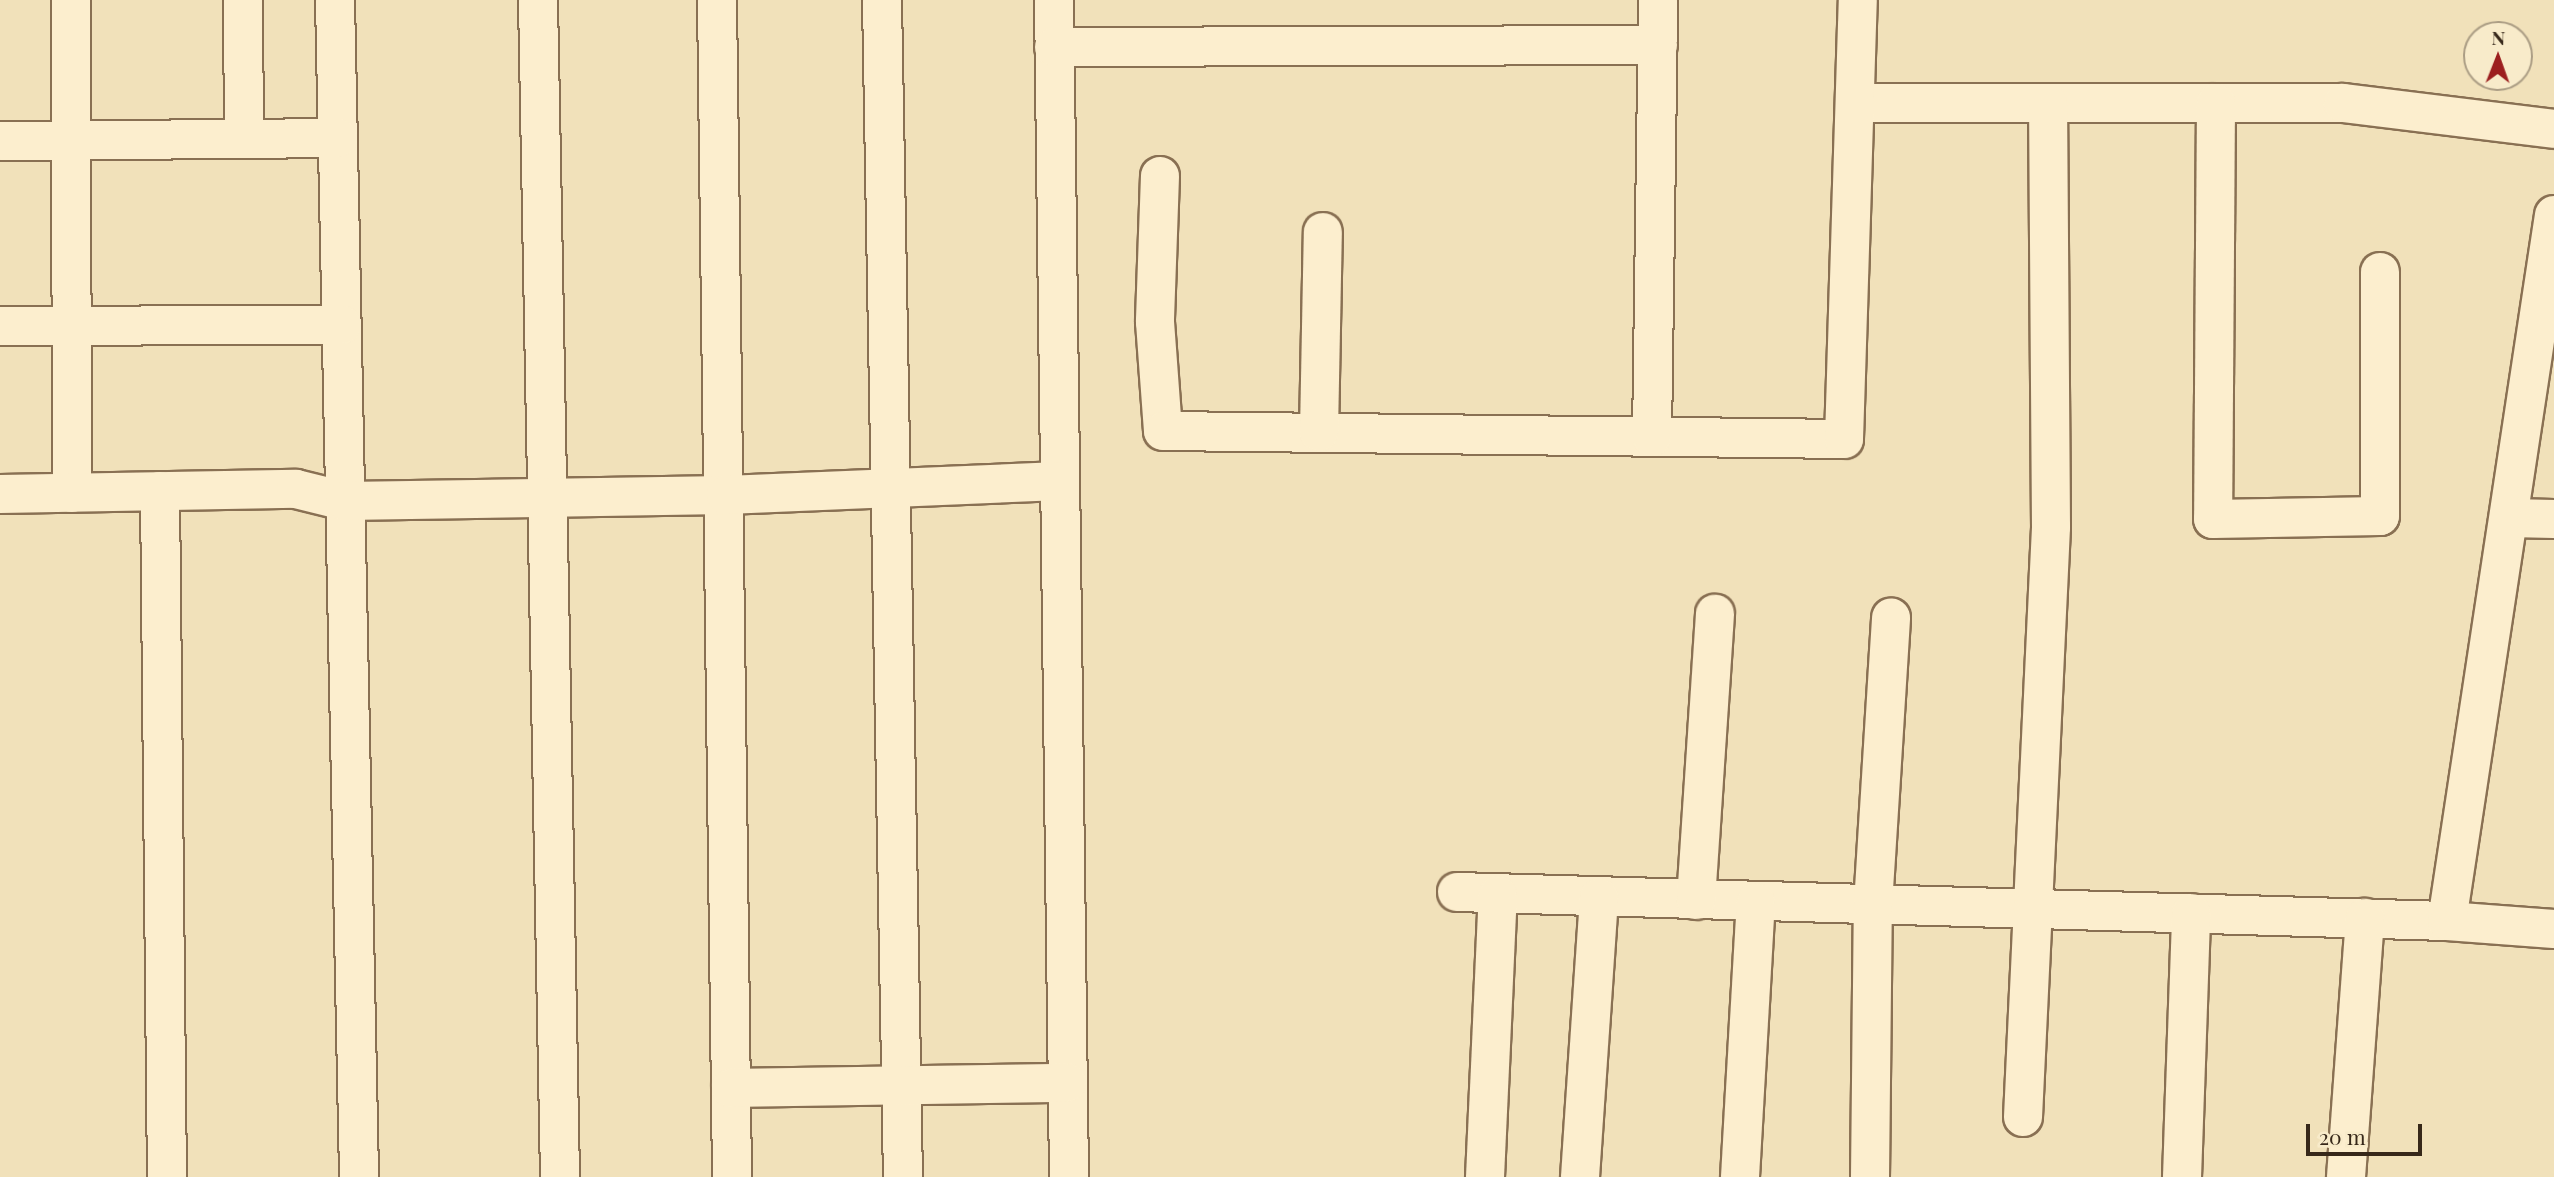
<!DOCTYPE html>
<html>
<head>
<meta charset="utf-8">
<style>
  body { margin:0 }
  #map { position:relative; width:2554px; height:1177px; overflow:hidden; background:#f1e1ba; font-family:"Playfair Display",serif }
  div>[style] { position:absolute }
  [style*='--x'] { left:calc(var(--x)*1px); top:calc(var(--y)*1px); width:calc(var(--w)*1px); rotate:calc(var(--a)*1deg) }
  .roads { filter:drop-shadow(2px 0 #897053) drop-shadow(-2px 0 #897053) drop-shadow(0 2px #897053) drop-shadow(0 -2px #897053) }
  .minor>* { height:38px; margin:-19px; padding:0 19px; transform-origin:19px; border-radius:19px; background:#fceece }
  span { translate:-50% -50%; white-space:nowrap; text-align:center; line-height:1.15; -webkit-text-stroke:5px #f8ebca; paint-order:stroke }
  .north { position:absolute; left:2463px; top:21px; width:70px; height:70px; box-sizing:border-box; background:#f8ebca; border:2px solid #ab9d84; border-radius:50%; rotate:1deg; font-size:19px; font-weight:700; line-height:28px; text-align:center; color:#37281a }
  .north::after { content:''; display:block; margin:auto; width:24px; height:32px; background:#9c1f1f; clip-path:polygon(50% 0,100% 100%,50% 72%,0 100%) }
  .scale { position:absolute; left:2306px; top:1124px; width:116px; height:32px; box-sizing:border-box; border:4px solid #37281a; border-top:0; padding-left:9px; font-size:21px; line-height:24px; white-space:nowrap; color:#37281a; -webkit-text-stroke:5px #f8ebca; paint-order:stroke }
</style>
</head>
<body>
<div id="map">
  <div class="roads">
    <div class="minor">
      <i style="--x:71;--y:0;--w:493;--a:89.9"></i>
      <i style="--x:243;--y:0;--w:139;--a:89.6"></i>
      <i style="--x:335;--y:0;--w:1177;--a:88.83"></i>
      <i style="--x:538;--y:0;--w:1177;--a:88.93"></i>
      <i style="--x:717;--y:0;--w:1177;--a:89.27"></i>
      <i style="--x:882;--y:0;--w:1177;--a:88.98"></i>
      <i style="--x:1054;--y:0;--w:1177;--a:89.27"></i>
      <i style="--x:1054;--y:47;--w:604;--a:-0.19"></i>
      <i style="--x:1855;--y:103;--w:488;--a:0"></i>
      <i style="--x:2343;--y:103;--w:213;--a:7"></i>
      <i style="--x:2216;--y:103;--w:416;--a:90.4"></i>
      <i style="--x:2213;--y:519;--w:167;--a:-1"></i>
      <i style="--x:2380;--y:516;--w:244;--a:-90"></i>
      <i style="--x:0;--y:141;--w:338;--a:-0.5"></i>
      <i style="--x:1160;--y:176;--w:146;--a:92"></i>
      <i style="--x:1155;--y:322;--w:109;--a:85.8"></i>
      <i style="--x:1163;--y:431;--w:681;--a:0.67"></i>
      <i style="--x:1844;--y:439;--w:439;--a:-88.2"></i>
      <i style="--x:0;--y:326;--w:342;--a:-0.2"></i>
      <i style="--x:1319;--y:432;--w:200;--a:-88.9"></i>
      <i style="--x:1652;--y:437;--w:437;--a:-89.2"></i>
      <i style="--x:160;--y:491;--w:686;--a:89.42"></i>
      <i style="--x:0;--y:494;--w:296;--a:-1"></i>
      <i style="--x:296;--y:489;--w:50;--a:13.8"></i>
      <i style="--x:345;--y:501;--w:381;--a:-0.9"></i>
      <i style="--x:726;--y:495;--w:334;--a:-2.4"></i>
      <i style="--x:2510;--y:518;--w:44;--a:1.3"></i>
      <i style="--x:1457;--y:892;--w:990;--a:1.68"></i>
      <i style="--x:2447;--y:921;--w:107;--a:4.3"></i>
      <i style="--x:1696;--y:900;--w:287;--a:-86.2"></i>
      <i style="--x:2447;--y:921;--w:714;--a:-81.38"></i>
      <i style="--x:731;--y:1088;--w:336;--a:-0.9"></i>
      <i style="--x:2023;--y:1117;--w:591;--a:-87.28"></i>
      <i style="--x:2051;--y:527;--w:424;--a:-90.4"></i>
      <i style="--x:1485;--y:1177;--w:282;--a:-87.4"></i>
      <i style="--x:1580;--y:1177;--w:280;--a:-86.1"></i>
      <i style="--x:1740;--y:1177;--w:275;--a:-86.7"></i>
      <i style="--x:1870;--y:1177;--w:272;--a:-89.4"></i>
      <i style="--x:1873;--y:905;--w:288;--a:-86.4"></i>
      <i style="--x:2182;--y:1177;--w:264;--a:-88"></i>
      <i style="--x:2346;--y:1177;--w:260;--a:-85.8"></i>
    </div>
  </div>
  <div class="north">N</div>
  <div class="scale">20 m</div>
</div>
</body>
</html>
